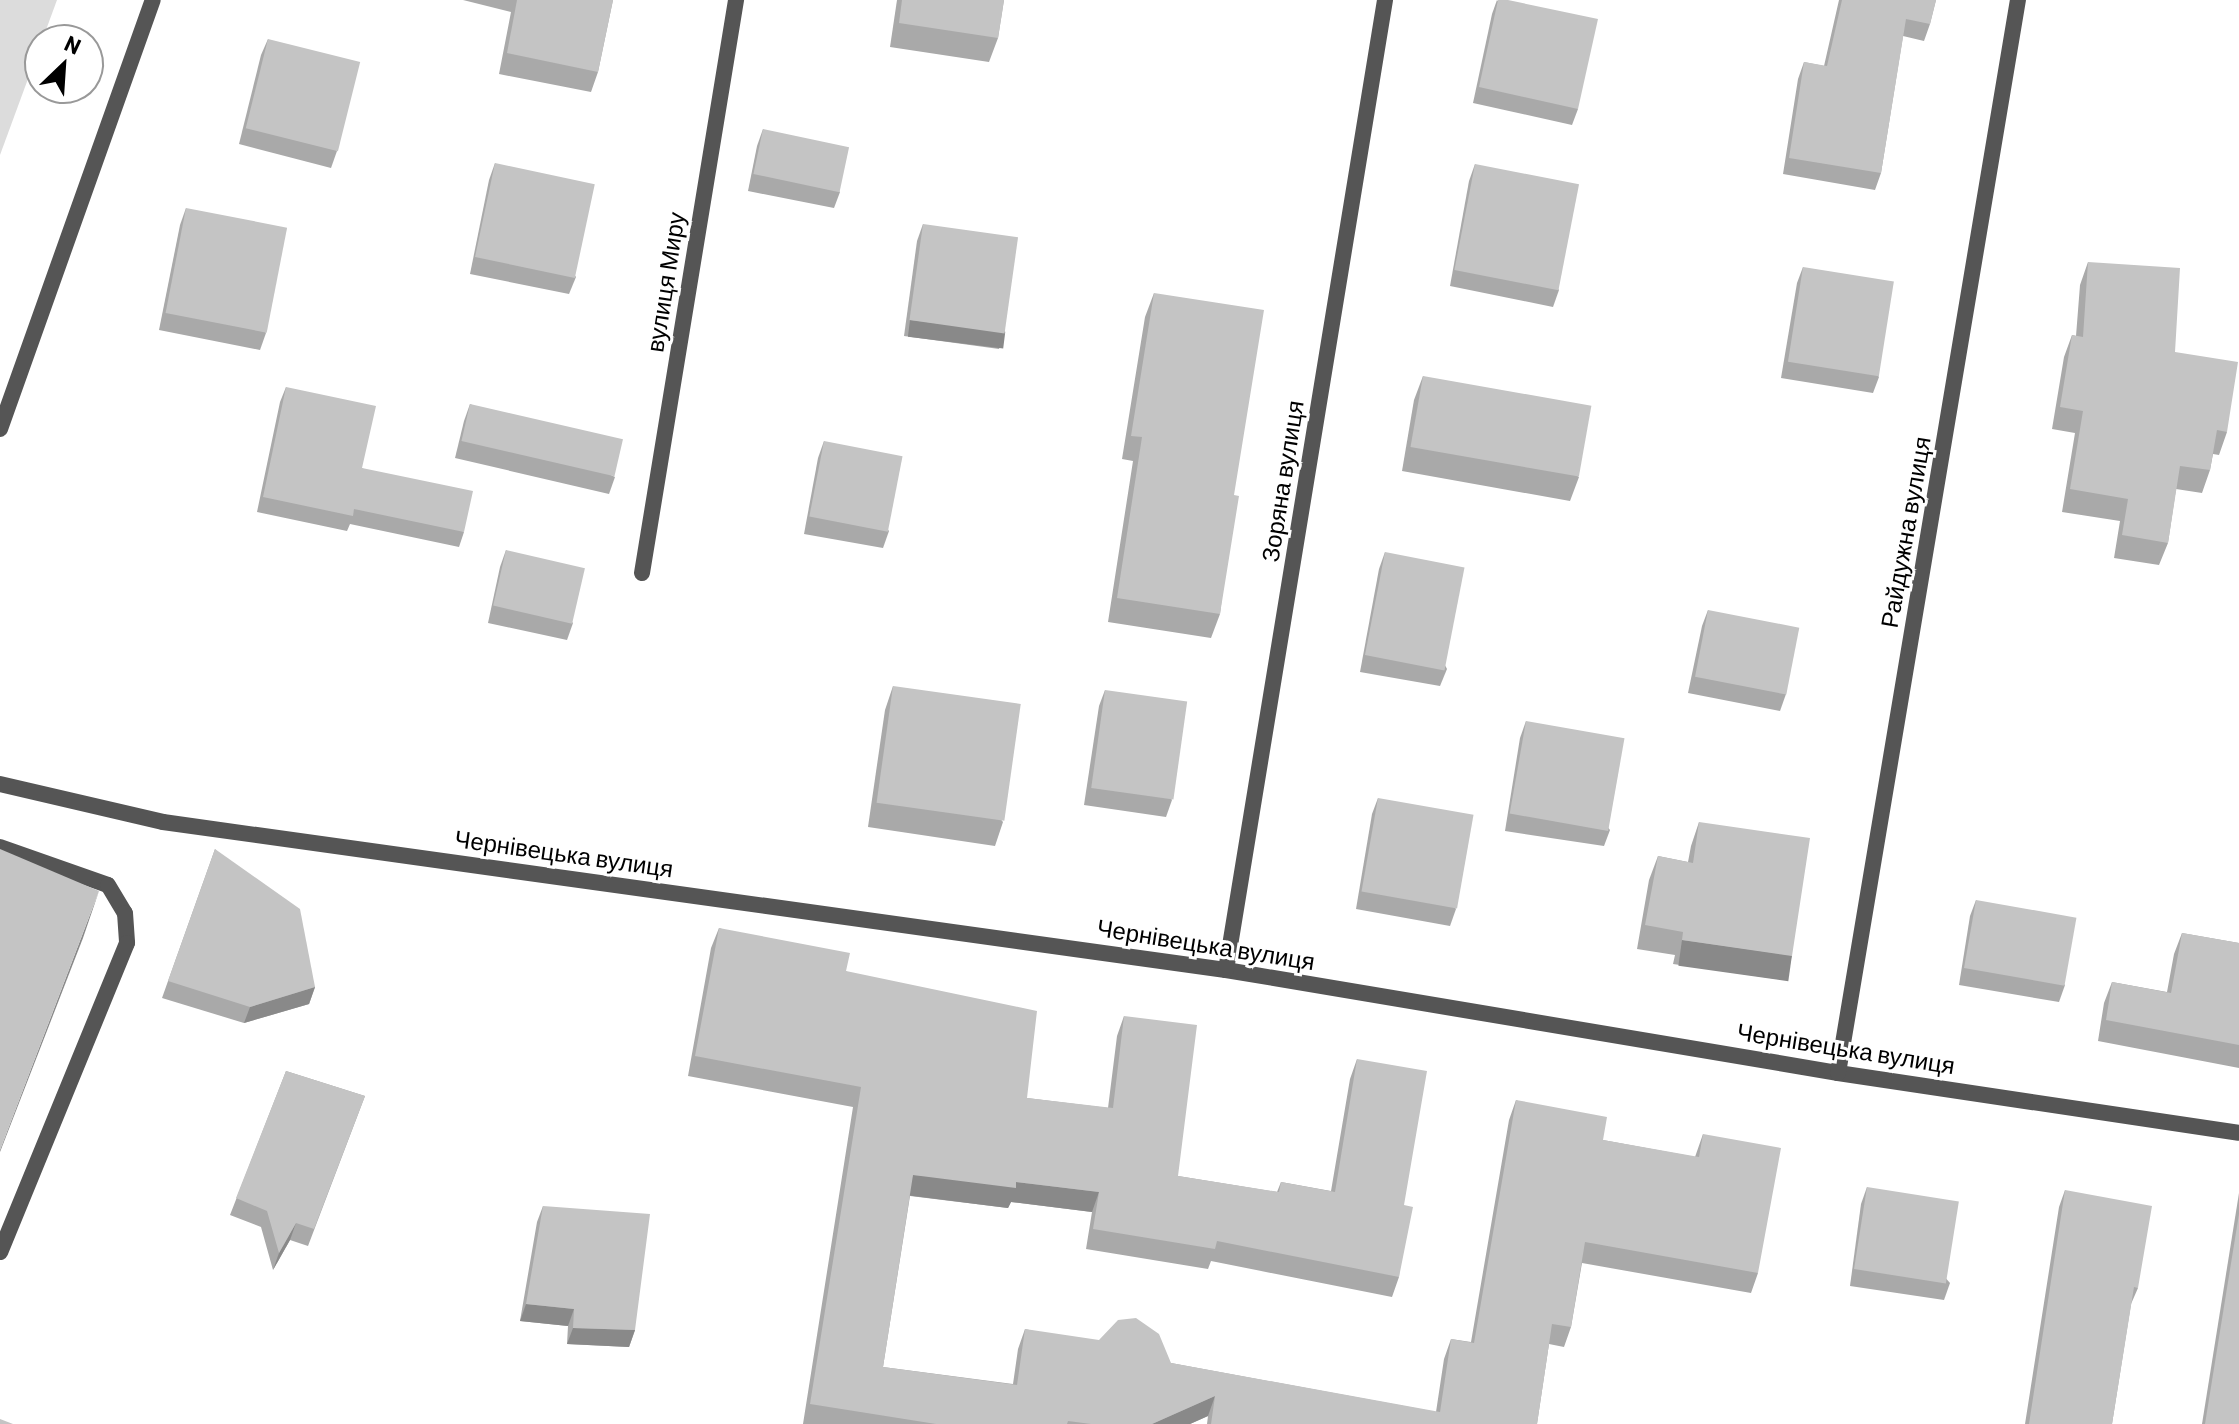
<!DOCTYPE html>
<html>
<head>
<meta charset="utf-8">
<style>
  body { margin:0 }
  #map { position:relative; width:2239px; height:1424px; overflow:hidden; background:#fff; font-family:Barlow,sans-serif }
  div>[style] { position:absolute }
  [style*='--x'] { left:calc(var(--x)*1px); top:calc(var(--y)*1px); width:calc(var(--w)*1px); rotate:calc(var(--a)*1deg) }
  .green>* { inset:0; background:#dcdcdc }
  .service>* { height:16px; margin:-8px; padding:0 8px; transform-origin:8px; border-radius:8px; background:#555 }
  .minor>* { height:16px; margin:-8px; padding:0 8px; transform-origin:8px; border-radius:8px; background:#555 }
  .wall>* { inset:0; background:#a9a9a9 }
  .shaded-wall>* { inset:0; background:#898989; transform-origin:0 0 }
  .building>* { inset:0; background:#c4c4c4; transform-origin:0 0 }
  span { translate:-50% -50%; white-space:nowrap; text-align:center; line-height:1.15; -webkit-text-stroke:6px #fff; paint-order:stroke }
  .street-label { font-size:24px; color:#000 }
  .north { position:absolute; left:24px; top:24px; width:80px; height:80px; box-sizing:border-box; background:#fff; border:2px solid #999; border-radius:50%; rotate:25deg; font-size:22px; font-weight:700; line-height:32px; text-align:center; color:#000 }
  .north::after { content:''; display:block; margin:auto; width:28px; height:36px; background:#000; clip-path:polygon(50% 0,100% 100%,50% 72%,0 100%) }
</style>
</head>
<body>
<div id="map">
  <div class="green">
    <i style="clip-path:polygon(0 0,57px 0,0 155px)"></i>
  </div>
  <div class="service">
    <i style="--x:0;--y:847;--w:114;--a:19.4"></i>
    <i style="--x:108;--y:885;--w:33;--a:59"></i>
    <i style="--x:125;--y:913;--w:30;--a:86"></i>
    <i style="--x:127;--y:943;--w:334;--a:112.3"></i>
  </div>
  <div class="minor">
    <i style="--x:0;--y:429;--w:455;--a:-70.4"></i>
    <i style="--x:642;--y:573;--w:581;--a:-80.68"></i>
    <i style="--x:0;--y:784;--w:167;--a:13.1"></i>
    <i style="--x:163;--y:822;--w:1073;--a:7.93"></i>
    <i style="--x:1226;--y:970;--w:621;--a:9.55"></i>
    <i style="--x:1838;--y:1073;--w:405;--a:8.5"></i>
    <i style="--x:1226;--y:970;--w:983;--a:-80.69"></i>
    <i style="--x:1838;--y:1073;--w:1088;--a:-80.48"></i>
  </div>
  <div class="wall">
    <i style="clip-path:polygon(463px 0,613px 0,598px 72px,591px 92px,499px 74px,511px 12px)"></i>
    <i style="clip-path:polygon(897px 0,1004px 0,998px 38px,989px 62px,890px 47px)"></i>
    <i style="clip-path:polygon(1497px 0,1578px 109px,1572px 125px,1473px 103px,1492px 14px)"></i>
    <i style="clip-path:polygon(1839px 0,1936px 0,1930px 24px,1924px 41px,1903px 36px,1881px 173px,1875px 190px,1783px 174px,1798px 79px,1804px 62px,1824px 66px)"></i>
    <i style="clip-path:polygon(268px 39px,337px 151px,331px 168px,239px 144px,261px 55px)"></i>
    <i style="clip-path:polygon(763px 129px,840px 192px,834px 208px,748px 191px,757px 146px)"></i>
    <i style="clip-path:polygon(495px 163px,576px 277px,569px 294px,470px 274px,489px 180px)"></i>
    <i style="clip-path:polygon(1475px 164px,1559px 290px,1553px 307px,1450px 286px,1469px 181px)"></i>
    <i style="clip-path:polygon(186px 208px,266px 333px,260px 350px,159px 330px,180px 225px)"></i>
    <i style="clip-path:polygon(923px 224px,1005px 332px,999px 349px,904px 336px,917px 241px)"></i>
    <i style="clip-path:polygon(2088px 262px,2175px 352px,2227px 432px,2219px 455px,2213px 454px,2210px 470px,2202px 493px,2176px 489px,2168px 543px,2159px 565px,2114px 558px,2120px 521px,2062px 512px,2075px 433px,2052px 429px,2064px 357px,2072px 335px,2076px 336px,2080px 285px)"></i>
    <i style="clip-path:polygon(1803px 267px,1879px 377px,1873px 393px,1781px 378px,1797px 283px)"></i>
    <i style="clip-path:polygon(1154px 293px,1234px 495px,1220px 614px,1211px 638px,1108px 622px,1133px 461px,1122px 459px,1145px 317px)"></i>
    <i style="clip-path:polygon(1423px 376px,1579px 477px,1570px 501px,1402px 471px,1414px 400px)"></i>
    <i style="clip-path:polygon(286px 387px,362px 468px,464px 532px,459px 547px,350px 524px,347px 531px,257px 512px,280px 402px)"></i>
    <i style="clip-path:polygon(470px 404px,615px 477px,609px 494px,455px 458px,464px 421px)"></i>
    <i style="clip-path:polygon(824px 441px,889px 531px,883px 548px,804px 534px,818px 458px)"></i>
    <i style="clip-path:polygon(506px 550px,573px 623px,567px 640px,488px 623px,500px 567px)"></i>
    <i style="clip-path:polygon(1385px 552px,1447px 669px,1440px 686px,1360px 672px,1379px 569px)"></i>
    <i style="clip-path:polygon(1708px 610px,1786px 694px,1780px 711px,1688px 693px,1702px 626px)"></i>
    <i style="clip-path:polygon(893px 686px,1003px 822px,995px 846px,868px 827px,885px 710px)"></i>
    <i style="clip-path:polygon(1105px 690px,1172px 800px,1166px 817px,1084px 805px,1099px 706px)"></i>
    <i style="clip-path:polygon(1526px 721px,1610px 830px,1604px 846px,1505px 831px,1520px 738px)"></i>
    <i style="clip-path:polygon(1378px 798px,1456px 909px,1450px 926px,1356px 909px,1372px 814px)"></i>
    <i style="clip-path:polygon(1699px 822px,1792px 956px,1784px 980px,1673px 964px,1675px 955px,1637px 949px,1649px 880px,1658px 856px,1688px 862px,1691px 846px)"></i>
    <i style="clip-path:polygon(215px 849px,315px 987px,309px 1004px,244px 1023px,162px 998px)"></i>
    <i style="clip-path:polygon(1976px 900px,2065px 985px,2059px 1002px,1959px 985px,1970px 916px)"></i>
    <i style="clip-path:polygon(719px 928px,846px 971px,1027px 1098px,1108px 1108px,1117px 1036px,1124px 1016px,1178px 1176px,1277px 1192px,1281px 1182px,1331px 1191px,1350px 1079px,1357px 1059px,1404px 1205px,1399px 1277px,1392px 1297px,1211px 1261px,1208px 1269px,1086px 1249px,1092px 1212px,1011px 1202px,1008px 1208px,910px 1196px,883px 1367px,1013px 1384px,1018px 1349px,1025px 1329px,1171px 1363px,1436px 1412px,1444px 1359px,1451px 1339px,1471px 1342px,1509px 1120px,1516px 1100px,1603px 1140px,1695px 1157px,1703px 1134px,1758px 1273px,1751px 1293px,1582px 1263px,1571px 1327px,1564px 1347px,1549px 1344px,1537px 1424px,1207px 1424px,1208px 1416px,1190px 1424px,803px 1424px,853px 1107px,688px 1076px,711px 948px)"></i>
    <i style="clip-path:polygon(2182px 933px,2239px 943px,2239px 1068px,2098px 1041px,2104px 1003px,2112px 982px,2167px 992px,2174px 954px)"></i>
    <i style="clip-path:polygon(286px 1071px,365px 1096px,308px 1246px,290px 1240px,273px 1270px,261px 1227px,230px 1215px)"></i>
    <i style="clip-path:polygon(1867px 1187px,1950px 1283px,1944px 1300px,1850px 1286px,1861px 1204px)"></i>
    <i style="clip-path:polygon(2065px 1190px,2138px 1288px,2131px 1304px,2112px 1424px,2025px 1424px,2059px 1207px)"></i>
    <i style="clip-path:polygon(2239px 1193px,2239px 1424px,2202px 1424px)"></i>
    <i style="clip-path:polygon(543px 1206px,635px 1330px,629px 1347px,567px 1344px,568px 1326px,520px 1321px,537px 1222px)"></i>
  </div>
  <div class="shaded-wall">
    <i style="left:910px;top:320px;width:96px;height:17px;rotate:7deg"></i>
    <i style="clip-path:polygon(99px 891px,83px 938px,0 1152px,0 1150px)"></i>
    <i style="left:1682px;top:940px;width:111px;height:26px;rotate:8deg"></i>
    <i style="clip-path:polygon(315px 987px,309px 1004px,244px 1023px,250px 1007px)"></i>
    <i style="clip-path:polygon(913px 1175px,1016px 1182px,1099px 1192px,1092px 1212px,1011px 1202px,1008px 1208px,905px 1195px)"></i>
    <i style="clip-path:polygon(296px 1223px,290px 1240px,273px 1270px,279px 1253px)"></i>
    <i style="clip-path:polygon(526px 1304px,574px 1309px,568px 1326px,520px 1321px)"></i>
    <i style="clip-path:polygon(573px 1328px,635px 1330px,629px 1347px,567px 1344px)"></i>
    <i style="clip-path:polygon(1215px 1396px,1208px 1416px,1190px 1424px,1152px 1424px)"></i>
  </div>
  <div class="building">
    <i style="clip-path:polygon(517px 0,613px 0,598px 72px,507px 53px)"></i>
    <i style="clip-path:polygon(902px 0,1004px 0,998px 38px,899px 23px)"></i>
    <i style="clip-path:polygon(1498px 0,1508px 0,1598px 19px,1578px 109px,1479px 87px)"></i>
    <i style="clip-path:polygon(1842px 0,1936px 0,1930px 24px,1906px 19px,1881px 173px,1789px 158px,1804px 62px,1827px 66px)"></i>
    <i style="left:268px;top:39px;width:95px;height:92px;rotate:14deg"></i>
    <i style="left:763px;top:129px;width:88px;height:46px;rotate:12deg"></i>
    <i style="left:495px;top:163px;width:102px;height:96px;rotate:12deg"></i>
    <i style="left:1475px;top:164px;width:106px;height:108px;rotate:11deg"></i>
    <i style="left:186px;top:208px;width:103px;height:107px;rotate:11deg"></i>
    <i style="left:923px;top:224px;width:96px;height:97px;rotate:8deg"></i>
    <i style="clip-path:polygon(2088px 262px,2180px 268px,2175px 352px,2238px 362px,2227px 432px,2217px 430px,2210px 470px,2180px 466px,2168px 543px,2122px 535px,2128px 499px,2070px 489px,2083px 411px,2060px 407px,2072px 335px,2083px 337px)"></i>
    <i style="left:1803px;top:267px;width:92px;height:96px;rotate:9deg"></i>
    <i style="clip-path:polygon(1154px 293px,1264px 310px,1234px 495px,1239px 496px,1220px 614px,1117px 598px,1142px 437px,1131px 436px)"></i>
    <i style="left:1423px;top:376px;width:171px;height:72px;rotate:10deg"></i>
    <i style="clip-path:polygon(286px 387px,376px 406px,362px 468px,473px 491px,464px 532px,354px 509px,353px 516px,263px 497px)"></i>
    <i style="left:470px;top:404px;width:157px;height:38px;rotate:13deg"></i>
    <i style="left:824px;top:441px;width:80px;height:77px;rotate:11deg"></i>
    <i style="left:506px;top:550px;width:81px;height:57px;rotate:13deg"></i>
    <i style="left:1385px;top:552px;width:81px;height:105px;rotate:11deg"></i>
    <i style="left:1708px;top:610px;width:93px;height:68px;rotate:11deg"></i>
    <i style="left:893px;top:686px;width:129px;height:118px;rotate:8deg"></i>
    <i style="left:1105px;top:690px;width:83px;height:99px;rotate:8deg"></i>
    <i style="left:1526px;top:721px;width:100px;height:94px;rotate:10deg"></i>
    <i style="left:1378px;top:798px;width:97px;height:95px;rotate:10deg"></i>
    <i style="clip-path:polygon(1699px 822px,1810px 838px,1792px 956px,1682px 940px,1683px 932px,1645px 925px,1658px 856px,1693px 863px)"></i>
    <i style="clip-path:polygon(0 849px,99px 891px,0 1150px)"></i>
    <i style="clip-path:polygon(215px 849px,300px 909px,315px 987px,250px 1007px,168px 981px)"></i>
    <i style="left:1976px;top:900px;width:102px;height:69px;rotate:10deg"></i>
    <i style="clip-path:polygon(719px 928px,850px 953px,846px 971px,1037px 1011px,1027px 1098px,1113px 1108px,1124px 1016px,1197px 1025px,1178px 1176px,1279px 1192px,1281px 1182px,1335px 1192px,1357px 1059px,1427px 1071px,1404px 1205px,1413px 1207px,1399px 1277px,1217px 1241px,1215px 1249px,1093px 1229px,1099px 1192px,1016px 1182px,1016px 1188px,913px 1175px,883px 1367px,1017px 1385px,1025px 1329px,1099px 1340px,1118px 1320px,1136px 1318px,1159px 1334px,1171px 1363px,1440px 1412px,1451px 1339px,1474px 1343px,1516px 1100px,1607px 1117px,1603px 1140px,1699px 1157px,1703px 1134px,1781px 1148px,1758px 1273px,1585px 1242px,1571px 1327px,1552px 1324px,1537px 1424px,1211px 1424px,1215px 1396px,1152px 1424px,1091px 1424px,1068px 1421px,1067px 1424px,936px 1424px,810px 1404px,861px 1087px,695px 1056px)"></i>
    <i style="clip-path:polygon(2182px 933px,2239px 943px,2239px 1045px,2106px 1020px,2112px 982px,2171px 993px)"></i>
    <i style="clip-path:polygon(286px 1071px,365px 1096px,314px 1229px,296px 1223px,279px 1253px,267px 1211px,236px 1198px)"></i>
    <i style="left:1867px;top:1187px;width:93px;height:83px;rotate:9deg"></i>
    <i style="clip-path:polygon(2065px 1190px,2152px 1206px,2138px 1288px,2134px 1287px,2112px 1424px,2029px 1424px)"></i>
    <i style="clip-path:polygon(543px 1206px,650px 1214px,635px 1330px,573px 1328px,574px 1309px,526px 1304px)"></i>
    <i style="clip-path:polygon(2239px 1214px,2239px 1424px,2205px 1424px)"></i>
    <i style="clip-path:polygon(0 1419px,13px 1424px,0 1424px)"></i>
  </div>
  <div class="street-label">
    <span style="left:665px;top:282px;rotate:-81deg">вулиця Миру</span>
    <span style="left:1282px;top:481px;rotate:-81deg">Зоряна вулиця</span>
    <span style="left:1905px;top:532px;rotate:-80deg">Райдужна вулиця</span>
    <span style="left:564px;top:853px;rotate:8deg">Чернівецька вулиця</span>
    <span style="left:1206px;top:944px;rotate:9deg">Чернівецька вулиця</span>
    <span style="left:1846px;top:1048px;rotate:9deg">Чернівецька вулиця</span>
  </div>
  <div class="north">N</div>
</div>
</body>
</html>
